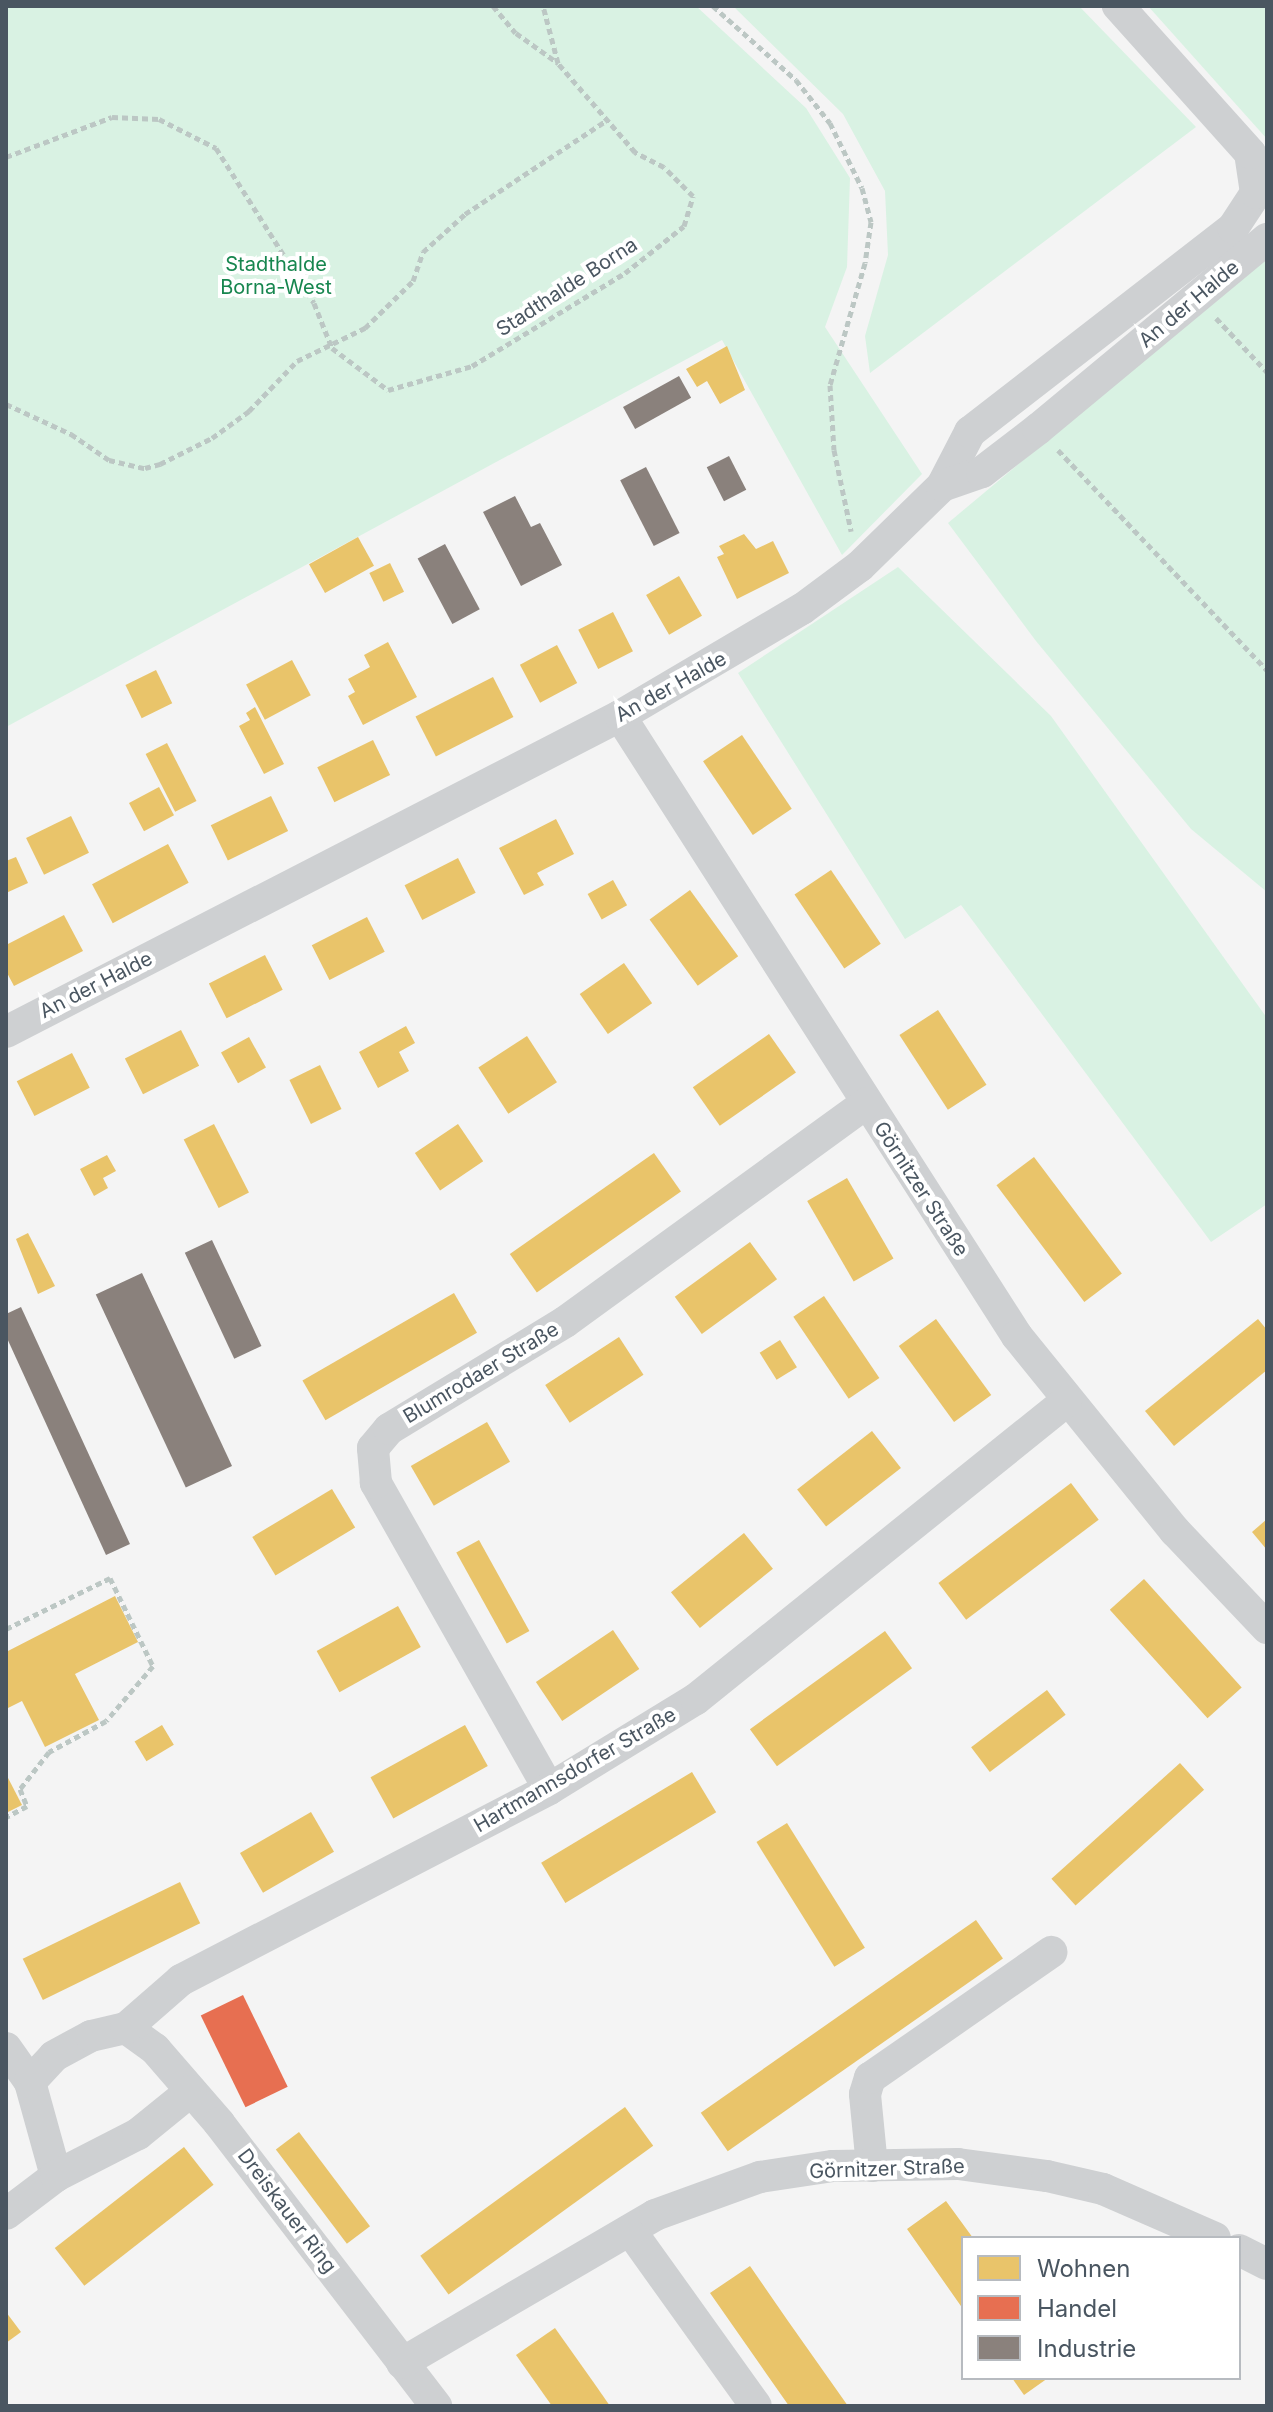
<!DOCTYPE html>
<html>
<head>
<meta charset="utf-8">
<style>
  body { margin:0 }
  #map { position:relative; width:1273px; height:2412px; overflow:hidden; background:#f4f4f4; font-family:Inter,sans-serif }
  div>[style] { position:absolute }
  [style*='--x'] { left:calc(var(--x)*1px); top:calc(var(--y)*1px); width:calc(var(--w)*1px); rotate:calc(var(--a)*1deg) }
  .green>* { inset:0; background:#d9f2e3 }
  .homes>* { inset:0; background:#e9c46a; transform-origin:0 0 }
  .shops>* { inset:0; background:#e76f51; transform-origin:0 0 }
  .industry>* { inset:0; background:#8a817c; transform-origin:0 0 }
  .path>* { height:5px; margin-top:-2.5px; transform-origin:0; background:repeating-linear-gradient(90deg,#bcc7c4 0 6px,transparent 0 10px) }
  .minor>* { height:32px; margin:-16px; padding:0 16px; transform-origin:16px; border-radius:16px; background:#ced0d2 }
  span { translate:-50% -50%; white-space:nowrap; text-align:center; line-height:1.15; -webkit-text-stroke:8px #fff; paint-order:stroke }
  .park-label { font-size:20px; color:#17864f }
  .street-label { font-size:20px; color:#4a5661 }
  .frame { position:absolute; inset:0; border:8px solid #4a5661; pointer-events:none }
  .legend { position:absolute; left:961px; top:2236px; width:280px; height:144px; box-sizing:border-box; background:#fff; border:2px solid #b7bbc0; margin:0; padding:10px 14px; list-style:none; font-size:24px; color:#4a5661 }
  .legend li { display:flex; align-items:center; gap:16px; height:40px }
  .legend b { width:40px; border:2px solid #b7bbc0 }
</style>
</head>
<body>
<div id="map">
  <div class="green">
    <i style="clip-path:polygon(6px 6px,696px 6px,806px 108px,850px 178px,847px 267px,825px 327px,922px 474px,842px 555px,722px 340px,6px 727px)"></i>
    <i style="clip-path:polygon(733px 6px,1079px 6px,1196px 127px,870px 373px,865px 336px,888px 255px,885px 191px,843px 114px)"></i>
    <i style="clip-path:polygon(1148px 6px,1267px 6px,1267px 139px)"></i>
    <i style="clip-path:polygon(1267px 256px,1267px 892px,1191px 829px,1036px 641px,948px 523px)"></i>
    <i style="clip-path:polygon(898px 567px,1051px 716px,1267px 1018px,1267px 1204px,1211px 1242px,961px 905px,905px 939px,738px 673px)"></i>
  </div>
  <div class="homes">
    <i style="clip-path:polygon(727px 346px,745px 390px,720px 404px,707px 381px,697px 387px,686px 369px)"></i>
    <i style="clip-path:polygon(744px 534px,756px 549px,773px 541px,789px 573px,737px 599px,717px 557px,724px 554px,719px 546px)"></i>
    <i style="left:358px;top:537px;width:33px;height:56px;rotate:61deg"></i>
    <i style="left:390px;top:563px;width:32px;height:23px;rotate:64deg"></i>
    <i style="left:679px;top:576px;width:46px;height:38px;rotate:60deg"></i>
    <i style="left:613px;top:612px;width:44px;height:39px;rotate:63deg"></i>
    <i style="clip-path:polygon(388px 642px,417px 697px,363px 725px,348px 696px,355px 692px,348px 679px,370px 667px,364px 655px)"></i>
    <i style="left:557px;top:645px;width:43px;height:42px;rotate:62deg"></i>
    <i style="left:292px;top:660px;width:40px;height:52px;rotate:62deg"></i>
    <i style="left:156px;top:670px;width:37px;height:34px;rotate:64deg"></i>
    <i style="left:493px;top:677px;width:45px;height:87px;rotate:63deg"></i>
    <i style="clip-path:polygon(255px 707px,284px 764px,264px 774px,239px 726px,250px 720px,246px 713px)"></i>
    <i style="left:742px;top:735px;width:89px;height:47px;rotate:56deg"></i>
    <i style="left:373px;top:740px;width:39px;height:62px;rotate:64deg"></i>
    <i style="left:167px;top:743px;width:65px;height:24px;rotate:63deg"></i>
    <i style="left:159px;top:787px;width:32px;height:34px;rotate:62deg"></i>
    <i style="left:271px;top:796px;width:39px;height:67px;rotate:64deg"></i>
    <i style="left:71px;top:816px;width:41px;height:50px;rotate:64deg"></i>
    <i style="clip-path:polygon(556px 819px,574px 854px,537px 873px,544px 885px,524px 895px,499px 848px)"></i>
    <i style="left:168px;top:844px;width:44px;height:86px;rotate:62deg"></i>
    <i style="clip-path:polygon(16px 857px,28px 883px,6px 893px,6px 861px)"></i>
    <i style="left:458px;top:858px;width:39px;height:60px;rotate:63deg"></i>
    <i style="left:831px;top:870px;width:89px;height:44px;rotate:56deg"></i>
    <i style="left:613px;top:880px;width:29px;height:29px;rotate:61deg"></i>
    <i style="left:690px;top:890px;width:82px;height:50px;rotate:54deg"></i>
    <i style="clip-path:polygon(64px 915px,83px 951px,14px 986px,6px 971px,6px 945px)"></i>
    <i style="left:367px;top:917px;width:39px;height:62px;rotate:63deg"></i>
    <i style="left:265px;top:955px;width:39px;height:63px;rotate:63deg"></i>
    <i style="left:624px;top:963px;width:49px;height:54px;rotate:55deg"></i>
    <i style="left:938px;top:1010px;width:89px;height:46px;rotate:57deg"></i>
    <i style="clip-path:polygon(406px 1026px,415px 1043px,399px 1052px,409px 1071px,378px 1088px,359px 1052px)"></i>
    <i style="left:181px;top:1030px;width:40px;height:63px;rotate:63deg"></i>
    <i style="left:769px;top:1034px;width:47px;height:93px;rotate:55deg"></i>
    <i style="left:527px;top:1036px;width:55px;height:58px;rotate:57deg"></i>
    <i style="left:249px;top:1037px;width:35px;height:32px;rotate:61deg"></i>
    <i style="left:72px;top:1053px;width:39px;height:62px;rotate:63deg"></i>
    <i style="left:320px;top:1065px;width:49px;height:34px;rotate:64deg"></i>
    <i style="left:214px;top:1124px;width:77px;height:34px;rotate:63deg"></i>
    <i style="left:458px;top:1124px;width:45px;height:52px;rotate:56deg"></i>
    <i style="left:654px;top:1153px;width:47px;height:176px;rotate:55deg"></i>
    <i style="clip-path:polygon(107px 1155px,116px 1171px,103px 1178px,108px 1188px,94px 1196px,80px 1169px)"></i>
    <i style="left:1034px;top:1157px;width:146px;height:47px;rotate:53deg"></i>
    <i style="left:847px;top:1178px;width:93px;height:46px;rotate:60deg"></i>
    <i style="clip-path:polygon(28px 1233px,55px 1286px,38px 1294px,16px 1239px)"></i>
    <i style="left:750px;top:1242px;width:46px;height:93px;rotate:54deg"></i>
    <i style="left:454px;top:1293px;width:46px;height:175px;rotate:60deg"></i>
    <i style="left:824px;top:1296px;width:99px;height:37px;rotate:56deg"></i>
    <i style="left:936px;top:1319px;width:94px;height:46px;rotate:54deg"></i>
    <i style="clip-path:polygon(1258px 1319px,1267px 1330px,1267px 1370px,1174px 1446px,1145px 1411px)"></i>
    <i style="left:619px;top:1337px;width:45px;height:88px;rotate:57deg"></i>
    <i style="left:780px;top:1340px;width:32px;height:24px;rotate:58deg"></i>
    <i style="left:487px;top:1422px;width:46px;height:88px;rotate:60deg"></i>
    <i style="left:872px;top:1431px;width:47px;height:95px;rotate:52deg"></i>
    <i style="left:1071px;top:1483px;width:46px;height:166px;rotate:53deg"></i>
    <i style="left:332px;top:1489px;width:45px;height:93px;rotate:59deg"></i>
    <i style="clip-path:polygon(1267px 1519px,1267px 1550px,1252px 1532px)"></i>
    <i style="left:744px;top:1533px;width:46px;height:94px;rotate:51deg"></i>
    <i style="left:479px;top:1540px;width:104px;height:26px;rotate:61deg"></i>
    <i style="left:1144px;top:1579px;width:146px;height:46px;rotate:48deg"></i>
    <i style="clip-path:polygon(115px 1596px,138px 1642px,75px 1674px,99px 1720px,45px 1747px,22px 1701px,6px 1709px,6px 1652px)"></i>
    <i style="left:398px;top:1606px;width:47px;height:93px;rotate:61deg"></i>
    <i style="left:613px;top:1630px;width:47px;height:93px;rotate:56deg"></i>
    <i style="left:885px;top:1631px;width:46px;height:167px;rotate:54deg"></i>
    <i style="left:1047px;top:1690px;width:31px;height:95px;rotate:53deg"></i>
    <i style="left:162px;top:1725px;width:23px;height:32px;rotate:59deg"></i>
    <i style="left:465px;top:1725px;width:47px;height:108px;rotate:61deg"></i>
    <i style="left:1180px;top:1763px;width:36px;height:173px;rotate:48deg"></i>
    <i style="left:692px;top:1772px;width:47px;height:176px;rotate:59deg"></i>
    <i style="clip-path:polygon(6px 1774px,22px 1805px,6px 1813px)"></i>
    <i style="left:311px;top:1812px;width:46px;height:82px;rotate:60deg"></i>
    <i style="left:787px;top:1823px;width:147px;height:36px;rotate:58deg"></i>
    <i style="left:180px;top:1882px;width:46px;height:175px;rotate:64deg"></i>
    <i style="left:976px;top:1920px;width:47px;height:336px;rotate:55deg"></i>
    <i style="left:625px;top:2107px;width:48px;height:253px;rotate:54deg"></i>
    <i style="left:299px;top:2132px;width:118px;height:29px;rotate:53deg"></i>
    <i style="left:184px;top:2147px;width:48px;height:164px;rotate:52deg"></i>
    <i style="clip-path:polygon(946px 2201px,973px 2238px,963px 2238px,963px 2309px,907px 2229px)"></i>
    <i style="clip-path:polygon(750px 2266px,788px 2321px,848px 2406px,789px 2406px,710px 2293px)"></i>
    <i style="clip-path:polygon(6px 2312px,21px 2332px,6px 2343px)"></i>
    <i style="clip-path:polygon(555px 2328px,594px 2383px,610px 2406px,552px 2406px,516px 2355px)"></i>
    <i style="clip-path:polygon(1012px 2378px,1048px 2378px,1024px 2395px)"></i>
  </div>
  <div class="shops">
    <i style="left:243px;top:1995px;width:102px;height:47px;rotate:64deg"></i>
  </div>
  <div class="industry">
    <i style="left:679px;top:376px;width:25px;height:64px;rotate:61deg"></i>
    <i style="left:729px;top:456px;width:38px;height:25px;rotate:63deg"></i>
    <i style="left:646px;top:467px;width:74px;height:29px;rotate:63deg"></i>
    <i style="clip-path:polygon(515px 496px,531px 527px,540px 523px,562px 565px,521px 586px,483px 512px)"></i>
    <i style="left:445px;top:544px;width:74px;height:31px;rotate:62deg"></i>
    <i style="left:212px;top:1240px;width:117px;height:30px;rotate:65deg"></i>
    <i style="left:142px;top:1273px;width:213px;height:51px;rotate:65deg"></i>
    <i style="clip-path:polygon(21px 1307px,130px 1544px,106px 1555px,6px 1336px,6px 1314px)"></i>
  </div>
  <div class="path">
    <i style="--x:493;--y:6;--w:35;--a:50"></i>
    <i style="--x:516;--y:33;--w:52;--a:35.5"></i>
    <i style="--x:558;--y:63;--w:59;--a:-104.7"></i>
    <i style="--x:713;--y:6;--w:111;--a:41.7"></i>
    <i style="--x:796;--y:80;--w:55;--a:51.7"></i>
    <i style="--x:830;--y:123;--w:72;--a:63.8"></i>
    <i style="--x:862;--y:188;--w:35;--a:75"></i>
    <i style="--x:871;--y:222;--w:41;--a:98.3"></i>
    <i style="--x:865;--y:263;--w:127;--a:106"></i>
    <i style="--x:830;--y:385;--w:65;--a:86.5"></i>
    <i style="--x:834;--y:450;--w:83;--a:78.1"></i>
    <i style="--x:6;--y:157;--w:113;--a:-20.7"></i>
    <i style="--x:112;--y:117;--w:47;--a:2.4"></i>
    <i style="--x:159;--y:119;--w:64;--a:27"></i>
    <i style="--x:216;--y:148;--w:183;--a:57.7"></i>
    <i style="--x:314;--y:303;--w:48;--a:68.2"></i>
    <i style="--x:332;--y:348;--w:70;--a:36.9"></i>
    <i style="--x:388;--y:390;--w:87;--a:-15.9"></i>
    <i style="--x:472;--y:366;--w:179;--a:-31.3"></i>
    <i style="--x:625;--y:273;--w:75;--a:-38.5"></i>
    <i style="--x:684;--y:226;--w:31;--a:-73"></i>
    <i style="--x:693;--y:196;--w:41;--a:-135"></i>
    <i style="--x:664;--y:167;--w:33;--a:-153"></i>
    <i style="--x:635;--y:152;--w:118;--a:-130.9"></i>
    <i style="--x:1216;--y:318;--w:74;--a:46.6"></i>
    <i style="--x:6;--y:404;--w:72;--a:24.8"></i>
    <i style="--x:71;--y:434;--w:46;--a:34.4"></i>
    <i style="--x:109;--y:460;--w:37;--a:13"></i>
    <i style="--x:145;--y:468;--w:16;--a:-15"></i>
    <i style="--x:160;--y:464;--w:58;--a:-26.6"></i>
    <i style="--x:212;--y:438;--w:46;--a:-36.1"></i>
    <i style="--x:249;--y:411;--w:69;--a:-46.2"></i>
    <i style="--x:297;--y:361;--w:76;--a:-25.9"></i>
    <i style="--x:365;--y:328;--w:67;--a:-44.4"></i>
    <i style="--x:413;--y:281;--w:31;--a:-71"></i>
    <i style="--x:423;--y:252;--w:57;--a:-42.1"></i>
    <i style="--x:465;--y:214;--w:167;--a:-33.5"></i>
    <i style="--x:1058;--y:450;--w:303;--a:46.5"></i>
    <i style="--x:6;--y:1629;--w:116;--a:-26.1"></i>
    <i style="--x:110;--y:1578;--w:98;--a:64"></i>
    <i style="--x:153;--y:1666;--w:72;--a:130.5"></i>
    <i style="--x:106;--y:1721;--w:65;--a:151.5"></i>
    <i style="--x:49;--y:1752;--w:47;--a:128.1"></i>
    <i style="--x:20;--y:1789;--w:18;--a:68"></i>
    <i style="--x:27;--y:1806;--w:24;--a:152"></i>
  </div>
  <div class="minor">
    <i style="--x:942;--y:486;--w:61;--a:-62.6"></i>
    <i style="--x:970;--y:432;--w:333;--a:-37.8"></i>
    <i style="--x:1233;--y:228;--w:42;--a:-56.7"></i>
    <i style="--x:1256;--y:193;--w:40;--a:-98.5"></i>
    <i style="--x:1250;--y:153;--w:198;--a:-131.9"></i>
    <i style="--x:620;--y:716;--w:736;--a:57.37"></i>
    <i style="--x:1017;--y:1336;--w:251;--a:51"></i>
    <i style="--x:1175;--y:1531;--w:134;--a:46.5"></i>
    <i style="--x:6;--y:1032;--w:691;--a:-27.23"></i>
    <i style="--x:620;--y:716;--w:211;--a:-30.5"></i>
    <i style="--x:802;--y:609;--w:72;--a:-36.6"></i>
    <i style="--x:860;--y:566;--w:115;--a:-44.3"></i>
    <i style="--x:942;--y:486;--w:42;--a:-19.3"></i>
    <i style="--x:982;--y:472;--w:71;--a:-37.5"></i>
    <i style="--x:1038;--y:429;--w:298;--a:-39.7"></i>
    <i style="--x:549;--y:1789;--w:352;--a:-119.5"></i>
    <i style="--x:376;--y:1483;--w:35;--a:-95"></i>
    <i style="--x:373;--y:1448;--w:25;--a:-50"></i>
    <i style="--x:389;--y:1429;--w:206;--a:-31.3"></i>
    <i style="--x:565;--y:1322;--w:372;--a:-36"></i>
    <i style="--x:126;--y:2028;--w:36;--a:36"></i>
    <i style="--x:155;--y:2049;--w:98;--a:49.1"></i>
    <i style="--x:219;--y:2123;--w:357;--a:52.5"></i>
    <i style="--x:6;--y:2048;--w:42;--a:54.8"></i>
    <i style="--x:872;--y:2166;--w:72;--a:-95.6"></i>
    <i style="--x:865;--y:2094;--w:17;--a:-73"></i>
    <i style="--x:870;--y:2078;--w:221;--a:-34.8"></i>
    <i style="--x:56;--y:2176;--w:98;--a:-105.5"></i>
    <i style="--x:30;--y:2082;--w:35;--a:-47"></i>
    <i style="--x:54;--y:2056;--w:42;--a:-28.4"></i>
    <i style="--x:91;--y:2036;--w:36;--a:-13"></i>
    <i style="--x:126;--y:2028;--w:73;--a:-41.1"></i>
    <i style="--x:181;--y:1980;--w:415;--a:-27.4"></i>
    <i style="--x:549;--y:1789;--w:172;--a:-31.5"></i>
    <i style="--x:696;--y:1699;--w:475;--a:-38.8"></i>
    <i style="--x:6;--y:2214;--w:63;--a:-37.2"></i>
    <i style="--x:56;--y:2176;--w:92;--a:-27.1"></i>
    <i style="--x:138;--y:2134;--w:68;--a:-39.1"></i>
    <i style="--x:630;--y:2230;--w:216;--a:54.4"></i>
    <i style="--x:1239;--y:2250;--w:31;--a:27"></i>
    <i style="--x:402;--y:2363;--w:293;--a:-30.3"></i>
    <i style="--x:655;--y:2215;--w:112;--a:-19.9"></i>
    <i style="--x:760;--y:2177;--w:74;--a:-8.6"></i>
    <i style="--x:833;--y:2166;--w:125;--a:-0.9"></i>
    <i style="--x:958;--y:2164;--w:90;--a:7.7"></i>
    <i style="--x:1047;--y:2176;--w:57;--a:13.1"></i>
    <i style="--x:1103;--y:2189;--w:122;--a:23.6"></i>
  </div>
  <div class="park-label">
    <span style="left:276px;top:276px">Stadthalde<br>Borna-West</span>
  </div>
  <div class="street-label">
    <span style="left:567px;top:287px;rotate:-33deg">Stadthalde Borna</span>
    <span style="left:1189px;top:304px;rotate:-40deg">An der Halde</span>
    <span style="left:671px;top:687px;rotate:-29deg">An der Halde</span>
    <span style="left:96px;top:985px;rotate:-27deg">An der Halde</span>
    <span style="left:921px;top:1189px;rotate:57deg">Görnitzer Straße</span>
    <span style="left:481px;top:1373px;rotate:-31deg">Blumrodaer Straße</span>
    <span style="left:575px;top:1770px;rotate:-30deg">Hartmannsdorfer Straße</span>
    <span style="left:887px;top:2169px;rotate:-2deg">Görnitzer Straße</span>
    <span style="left:287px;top:2211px;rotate:53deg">Dreiskauer Ring</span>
  </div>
  <div class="frame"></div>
  <ul class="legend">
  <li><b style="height:22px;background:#e9c46a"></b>Wohnen</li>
  <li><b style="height:22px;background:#e76f51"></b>Handel</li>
  <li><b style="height:22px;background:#8a817c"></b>Industrie</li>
  </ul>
</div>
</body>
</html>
